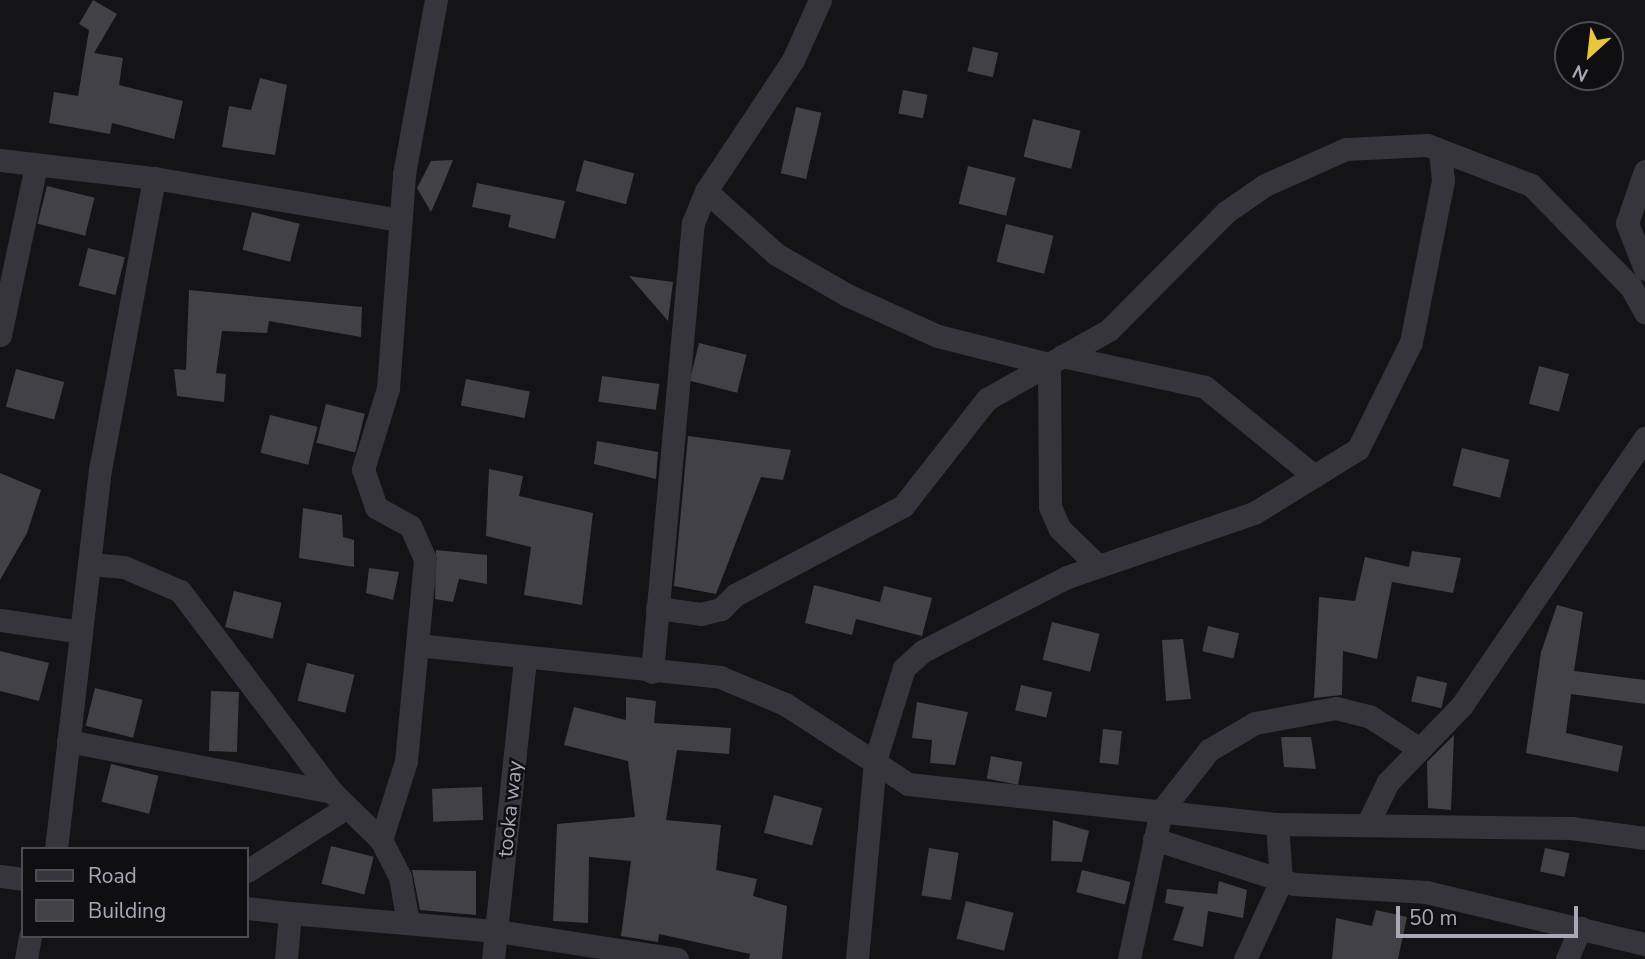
<!DOCTYPE html>
<html>
<head>
<meta charset="utf-8">
<style>
  body { margin:0 }
  #map { position:relative; width:1645px; height:959px; overflow:hidden; background:#141416; font-family:"Nunito Sans",sans-serif }
  div>[style] { position:absolute }
  [style*='--x'] { left:calc(var(--x)*1px); top:calc(var(--y)*1px); width:calc(var(--w)*1px); rotate:calc(var(--a)*1deg) }
  .building>* { inset:0; background:#414146; transform-origin:0 0 }
  .minor>* { height:23px; margin:-11.5px; padding:0 11.5px; transform-origin:11.5px; border-radius:11.5px; background:#35353b }
  span { translate:-50% -50%; white-space:nowrap; text-align:center; line-height:1.15; -webkit-text-stroke:5px #0f0f11; paint-order:stroke }
  .street-label { font-size:21px; color:#a7a9b5 }
  .legend { position:absolute; left:21px; top:847px; width:228px; height:91px; box-sizing:border-box; background:#0f0f11; border:2px solid #4c4d53; margin:0; padding:9px 12px; list-style:none; font-size:21px; color:#a7a9b5 }
  .legend li { display:flex; align-items:center; gap:14px; height:35px }
  .legend b { width:35px; border:2px solid #4c4d53 }
  .north { position:absolute; left:1554px; top:21px; width:70px; height:70px; box-sizing:border-box; background:#0f0f11; border:2px solid #4c4d53; border-radius:50%; rotate:207deg; font-size:19px; font-weight:700; line-height:28px; text-align:center; color:#a7a9b5 }
  .north::after { content:''; display:block; margin:auto; width:24px; height:32px; background:#e8c83a; clip-path:polygon(50% 0,100% 100%,50% 72%,0 100%) }
  .scale { position:absolute; left:1396px; top:906px; width:182px; height:32px; box-sizing:border-box; border:4px solid #a7a9b5; border-top:0; padding-left:9px; font-size:21px; line-height:24px; white-space:nowrap; color:#a7a9b5; -webkit-text-stroke:5px #0f0f11; paint-order:stroke }
</style>
</head>
<body>
<div id="map">
  <div class="building">
    <i style="clip-path:polygon(93px 0,117px 14px,94px 53px,123px 58px,119px 85px,183px 101px,174px 139px,112px 123px,110px 134px,49px 123px,54px 92px,78px 96px,89px 30px,79px 24px)"></i>
    <i style="left:973px;top:47px;width:26px;height:25px;rotate:13deg"></i>
    <i style="clip-path:polygon(260px 78px,287px 85px,275px 155px,222px 147px,229px 106px,251px 110px)"></i>
    <i style="left:903px;top:90px;width:25px;height:24px;rotate:11deg"></i>
    <i style="left:796px;top:107px;width:26px;height:68px;rotate:13deg"></i>
    <i style="left:1033px;top:119px;width:49px;height:39px;rotate:14deg"></i>
    <i style="clip-path:polygon(453px 160px,442px 187px,431px 212px,417px 188px,431px 161px)"></i>
    <i style="left:584px;top:160px;width:52px;height:32px;rotate:15deg"></i>
    <i style="left:968px;top:166px;width:49px;height:39px;rotate:14deg"></i>
    <i style="clip-path:polygon(477px 183px,565px 201px,555px 239px,508px 227px,511px 215px,472px 207px)"></i>
    <i style="left:47px;top:186px;width:49px;height:39px;rotate:14deg"></i>
    <i style="left:252px;top:212px;width:49px;height:39px;rotate:14deg"></i>
    <i style="left:1006px;top:224px;width:49px;height:39px;rotate:14deg"></i>
    <i style="left:88px;top:248px;width:38px;height:39px;rotate:14deg"></i>
    <i style="clip-path:polygon(629px 276px,673px 282px,668px 321px)"></i>
    <i style="clip-path:polygon(189px 290px,362px 307px,361px 337px,269px 321px,267px 333px,222px 331px,216px 373px,226px 374px,224px 402px,177px 396px,174px 369px,186px 370px)"></i>
    <i style="left:699px;top:343px;width:49px;height:39px;rotate:14deg"></i>
    <i style="left:1539px;top:366px;width:31px;height:39px;rotate:15deg"></i>
    <i style="left:16px;top:369px;width:50px;height:39px;rotate:15deg"></i>
    <i style="left:602px;top:376px;width:58px;height:26px;rotate:8deg"></i>
    <i style="left:466px;top:379px;width:65px;height:27px;rotate:11deg"></i>
    <i style="left:326px;top:404px;width:40px;height:40px;rotate:14deg"></i>
    <i style="left:270px;top:415px;width:49px;height:39px;rotate:14deg"></i>
    <i style="clip-path:polygon(688px 436px,791px 450px,783px 480px,761px 477px,716px 594px,674px 586px)"></i>
    <i style="clip-path:polygon(597px 441px,658px 452px,656px 479px,594px 464px)"></i>
    <i style="left:1462px;top:448px;width:49px;height:39px;rotate:14deg"></i>
    <i style="clip-path:polygon(489px 469px,523px 476px,519px 496px,593px 513px,582px 605px,524px 595px,531px 547px,486px 536px)"></i>
    <i style="clip-path:polygon(0 473px,41px 490px,27px 533px,0 580px)"></i>
    <i style="clip-path:polygon(303px 508px,342px 515px,343px 537px,354px 540px,354px 567px,299px 558px)"></i>
    <i style="clip-path:polygon(436px 550px,487px 555px,487px 584px,459px 579px,453px 602px,435px 599px)"></i>
    <i style="clip-path:polygon(1412px 551px,1461px 558px,1453px 593px,1392px 582px,1377px 659px,1343px 651px,1342px 695px,1314px 698px,1319px 597px,1355px 601px,1365px 557px,1409px 567px)"></i>
    <i style="clip-path:polygon(369px 568px,399px 572px,393px 600px,366px 593px)"></i>
    <i style="clip-path:polygon(814px 585px,880px 602px,884px 586px,932px 598px,922px 636px,856px 619px,852px 635px,805px 623px)"></i>
    <i style="left:234px;top:591px;width:49px;height:37px;rotate:14deg"></i>
    <i style="clip-path:polygon(1557px 605px,1583px 612px,1574px 671px,1645px 680px,1645px 704px,1571px 694px,1566px 733px,1623px 746px,1618px 772px,1526px 753px,1541px 652px)"></i>
    <i style="left:1052px;top:622px;width:49px;height:39px;rotate:14deg"></i>
    <i style="left:1208px;top:626px;width:32px;height:26px;rotate:13deg"></i>
    <i style="clip-path:polygon(1183px 639px,1191px 699px,1166px 701px,1162px 640px)"></i>
    <i style="clip-path:polygon(0 651px,49px 663px,39px 701px,0 691px)"></i>
    <i style="left:307px;top:663px;width:49px;height:39px;rotate:14deg"></i>
    <i style="left:1417px;top:676px;width:31px;height:26px;rotate:13deg"></i>
    <i style="left:1021px;top:685px;width:32px;height:26px;rotate:13deg"></i>
    <i style="left:95px;top:688px;width:49px;height:39px;rotate:14deg"></i>
    <i style="left:211px;top:691px;width:28px;height:60px;rotate:2deg"></i>
    <i style="clip-path:polygon(626px 697px,656px 701px,654px 723px,731px 728px,729px 754px,677px 750px,666px 820px,721px 825px,716px 870px,757px 879px,753px 896px,787px 906px,782px 959px,749px 959px,750px 954px,659px 934px,658px 942px,621px 936px,631px 861px,589px 857px,588px 923px,553px 921px,557px 824px,635px 817px,628px 761px,564px 745px,574px 707px,626px 720px)"></i>
    <i style="clip-path:polygon(917px 702px,968px 712px,955px 765px,930px 763px,932px 740px,912px 738px)"></i>
    <i style="left:1103px;top:729px;width:19px;height:34px;rotate:6deg"></i>
    <i style="clip-path:polygon(1454px 735px,1451px 810px,1428px 808px,1427px 762px)"></i>
    <i style="clip-path:polygon(1281px 737px,1311px 737px,1316px 769px,1284px 767px)"></i>
    <i style="left:991px;top:756px;width:32px;height:23px;rotate:11deg"></i>
    <i style="left:111px;top:764px;width:49px;height:39px;rotate:14deg"></i>
    <i style="left:482px;top:787px;width:33px;height:50px;rotate:88deg"></i>
    <i style="left:774px;top:795px;width:50px;height:39px;rotate:15deg"></i>
    <i style="clip-path:polygon(1053px 820px,1089px 831px,1082px 862px,1051px 861px)"></i>
    <i style="left:331px;top:846px;width:44px;height:39px;rotate:14deg"></i>
    <i style="left:929px;top:848px;width:30px;height:48px;rotate:9deg"></i>
    <i style="left:1545px;top:848px;width:25px;height:24px;rotate:12deg"></i>
    <i style="clip-path:polygon(412px 870px,476px 871px,476px 915px,420px 910px)"></i>
    <i style="left:1082px;top:870px;width:50px;height:23px;rotate:14deg"></i>
    <i style="clip-path:polygon(1219px 881px,1247px 890px,1243px 918px,1208px 911px,1203px 947px,1173px 940px,1184px 907px,1165px 903px,1167px 889px,1217px 894px)"></i>
    <i style="left:966px;top:901px;width:49px;height:39px;rotate:14deg"></i>
    <i style="clip-path:polygon(1376px 910px,1407px 917px,1398px 959px,1332px 959px,1336px 918px,1372px 926px)"></i>
  </div>
  <div class="minor">
    <i style="--x:0;--y:160;--w:155;--a:6.7"></i>
    <i style="--x:154;--y:178;--w:250;--a:9.7"></i>
    <i style="--x:1645;--y:171;--w:55;--a:109.1"></i>
    <i style="--x:1627;--y:223;--w:49;--a:68.6"></i>
    <i style="--x:706;--y:191;--w:94;--a:42"></i>
    <i style="--x:776;--y:254;--w:82;--a:30"></i>
    <i style="--x:847;--y:295;--w:100;--a:24.3"></i>
    <i style="--x:938;--y:336;--w:114;--a:14.2"></i>
    <i style="--x:1049;--y:364;--w:143;--a:89.6"></i>
    <i style="--x:1050;--y:507;--w:24;--a:66"></i>
    <i style="--x:1060;--y:529;--w:53;--a:44.2"></i>
    <i style="--x:0;--y:335;--w:173;--a:-78"></i>
    <i style="--x:1062;--y:356;--w:146;--a:12.2"></i>
    <i style="--x:1205;--y:387;--w:141;--a:39.2"></i>
    <i style="--x:89;--y:564;--w:35;--a:5"></i>
    <i style="--x:124;--y:567;--w:61;--a:23.2"></i>
    <i style="--x:180;--y:591;--w:252;--a:52.9"></i>
    <i style="--x:332;--y:792;--w:69;--a:44.4"></i>
    <i style="--x:381;--y:840;--w:42;--a:62.8"></i>
    <i style="--x:400;--y:877;--w:47;--a:80.1"></i>
    <i style="--x:657;--y:608;--w:44;--a:7.8"></i>
    <i style="--x:701;--y:614;--w:21;--a:-14"></i>
    <i style="--x:721;--y:609;--w:20;--a:-45"></i>
    <i style="--x:735;--y:595;--w:190;--a:-27.9"></i>
    <i style="--x:903;--y:506;--w:136;--a:-51.9"></i>
    <i style="--x:987;--y:399;--w:140;--a:-29.5"></i>
    <i style="--x:1109;--y:330;--w:166;--a:-45.2"></i>
    <i style="--x:1226;--y:212;--w:47;--a:-34.7"></i>
    <i style="--x:1265;--y:185;--w:89;--a:-24"></i>
    <i style="--x:1346;--y:149;--w:81;--a:-2.8"></i>
    <i style="--x:1427;--y:145;--w:111;--a:21"></i>
    <i style="--x:1531;--y:185;--w:143;--a:45.6"></i>
    <i style="--x:1631;--y:287;--w:29;--a:61"></i>
    <i style="--x:0;--y:620;--w:82;--a:8.4"></i>
    <i style="--x:417;--y:645;--w:305;--a:6"></i>
    <i style="--x:720;--y:677;--w:70;--a:22.6"></i>
    <i style="--x:785;--y:704;--w:147;--a:33"></i>
    <i style="--x:908;--y:784;--w:371;--a:6.2"></i>
    <i style="--x:1277;--y:824;--w:294;--a:0.8"></i>
    <i style="--x:1571;--y:828;--w:75;--a:7.7"></i>
    <i style="--x:652;--y:672;--w:451;--a:-84.8"></i>
    <i style="--x:693;--y:223;--w:35;--a:-68"></i>
    <i style="--x:706;--y:191;--w:157;--a:-56.4"></i>
    <i style="--x:793;--y:60;--w:66;--a:-65.8"></i>
    <i style="--x:68;--y:741;--w:269;--a:10.9"></i>
    <i style="--x:1368;--y:823;--w:46;--a:-64"></i>
    <i style="--x:1388;--y:782;--w:107;--a:-46.1"></i>
    <i style="--x:1462;--y:705;--w:324;--a:-55.6"></i>
    <i style="--x:1154;--y:839;--w:147;--a:17.8"></i>
    <i style="--x:1294;--y:884;--w:132;--a:3.5"></i>
    <i style="--x:1426;--y:892;--w:225;--a:13.4"></i>
    <i style="--x:381;--y:840;--w:83;--a:-72.4"></i>
    <i style="--x:406;--y:761;--w:203;--a:-84.6"></i>
    <i style="--x:425;--y:559;--w:36;--a:-114"></i>
    <i style="--x:410;--y:526;--w:39;--a:-151"></i>
    <i style="--x:376;--y:507;--w:40;--a:-108.9"></i>
    <i style="--x:363;--y:469;--w:85;--a:-72.8"></i>
    <i style="--x:388;--y:388;--w:215;--a:-85.7"></i>
    <i style="--x:404;--y:174;--w:177;--a:-79.6"></i>
    <i style="--x:56;--y:849;--w:382;--a:-83.4"></i>
    <i style="--x:100;--y:470;--w:297;--a:-79.5"></i>
    <i style="--x:247;--y:871;--w:119;--a:-32.6"></i>
    <i style="--x:0;--y:876;--w:23;--a:7"></i>
    <i style="--x:247;--y:908;--w:43;--a:6.6"></i>
    <i style="--x:290;--y:913;--w:46;--a:95"></i>
    <i style="--x:290;--y:913;--w:208;--a:5"></i>
    <i style="--x:497;--y:931;--w:182;--a:8.8"></i>
    <i style="--x:26;--y:959;--w:23;--a:-80"></i>
    <i style="--x:493;--y:959;--w:302;--a:-83.9"></i>
    <i style="--x:857;--y:959;--w:199;--a:-84.8"></i>
    <i style="--x:875;--y:761;--w:97;--a:-72.7"></i>
    <i style="--x:904;--y:668;--w:25;--a:-42"></i>
    <i style="--x:923;--y:651;--w:162;--a:-27.2"></i>
    <i style="--x:1067;--y:577;--w:198;--a:-18.9"></i>
    <i style="--x:1254;--y:513;--w:122;--a:-31.6"></i>
    <i style="--x:1358;--y:449;--w:119;--a:-63.6"></i>
    <i style="--x:1411;--y:342;--w:165;--a:-78.8"></i>
    <i style="--x:1443;--y:180;--w:28;--a:-96"></i>
    <i style="--x:1129;--y:959;--w:151;--a:-77.8"></i>
    <i style="--x:1161;--y:811;--w:78;--a:-51.8"></i>
    <i style="--x:1209;--y:750;--w:53;--a:-30.4"></i>
    <i style="--x:1255;--y:723;--w:82;--a:-10.5"></i>
    <i style="--x:1336;--y:708;--w:34;--a:14"></i>
    <i style="--x:1369;--y:716;--w:59;--a:33.1"></i>
    <i style="--x:1245;--y:959;--w:86;--a:-65.2"></i>
    <i style="--x:1281;--y:881;--w:57;--a:-94"></i>
    <i style="--x:1567;--y:959;--w:34;--a:-67"></i>
  </div>
  <div class="street-label">
    <span style="left:510px;top:809px;rotate:-84deg">tooka way</span>
  </div>
  <ul class="legend">
  <li><b style="height:9px;background:#35353b"></b>Road</li>
  <li><b style="height:19px;background:#414146"></b>Building</li>
  </ul>
  <div class="north">N</div>
  <div class="scale">50 m</div>
</div>
</body>
</html>
